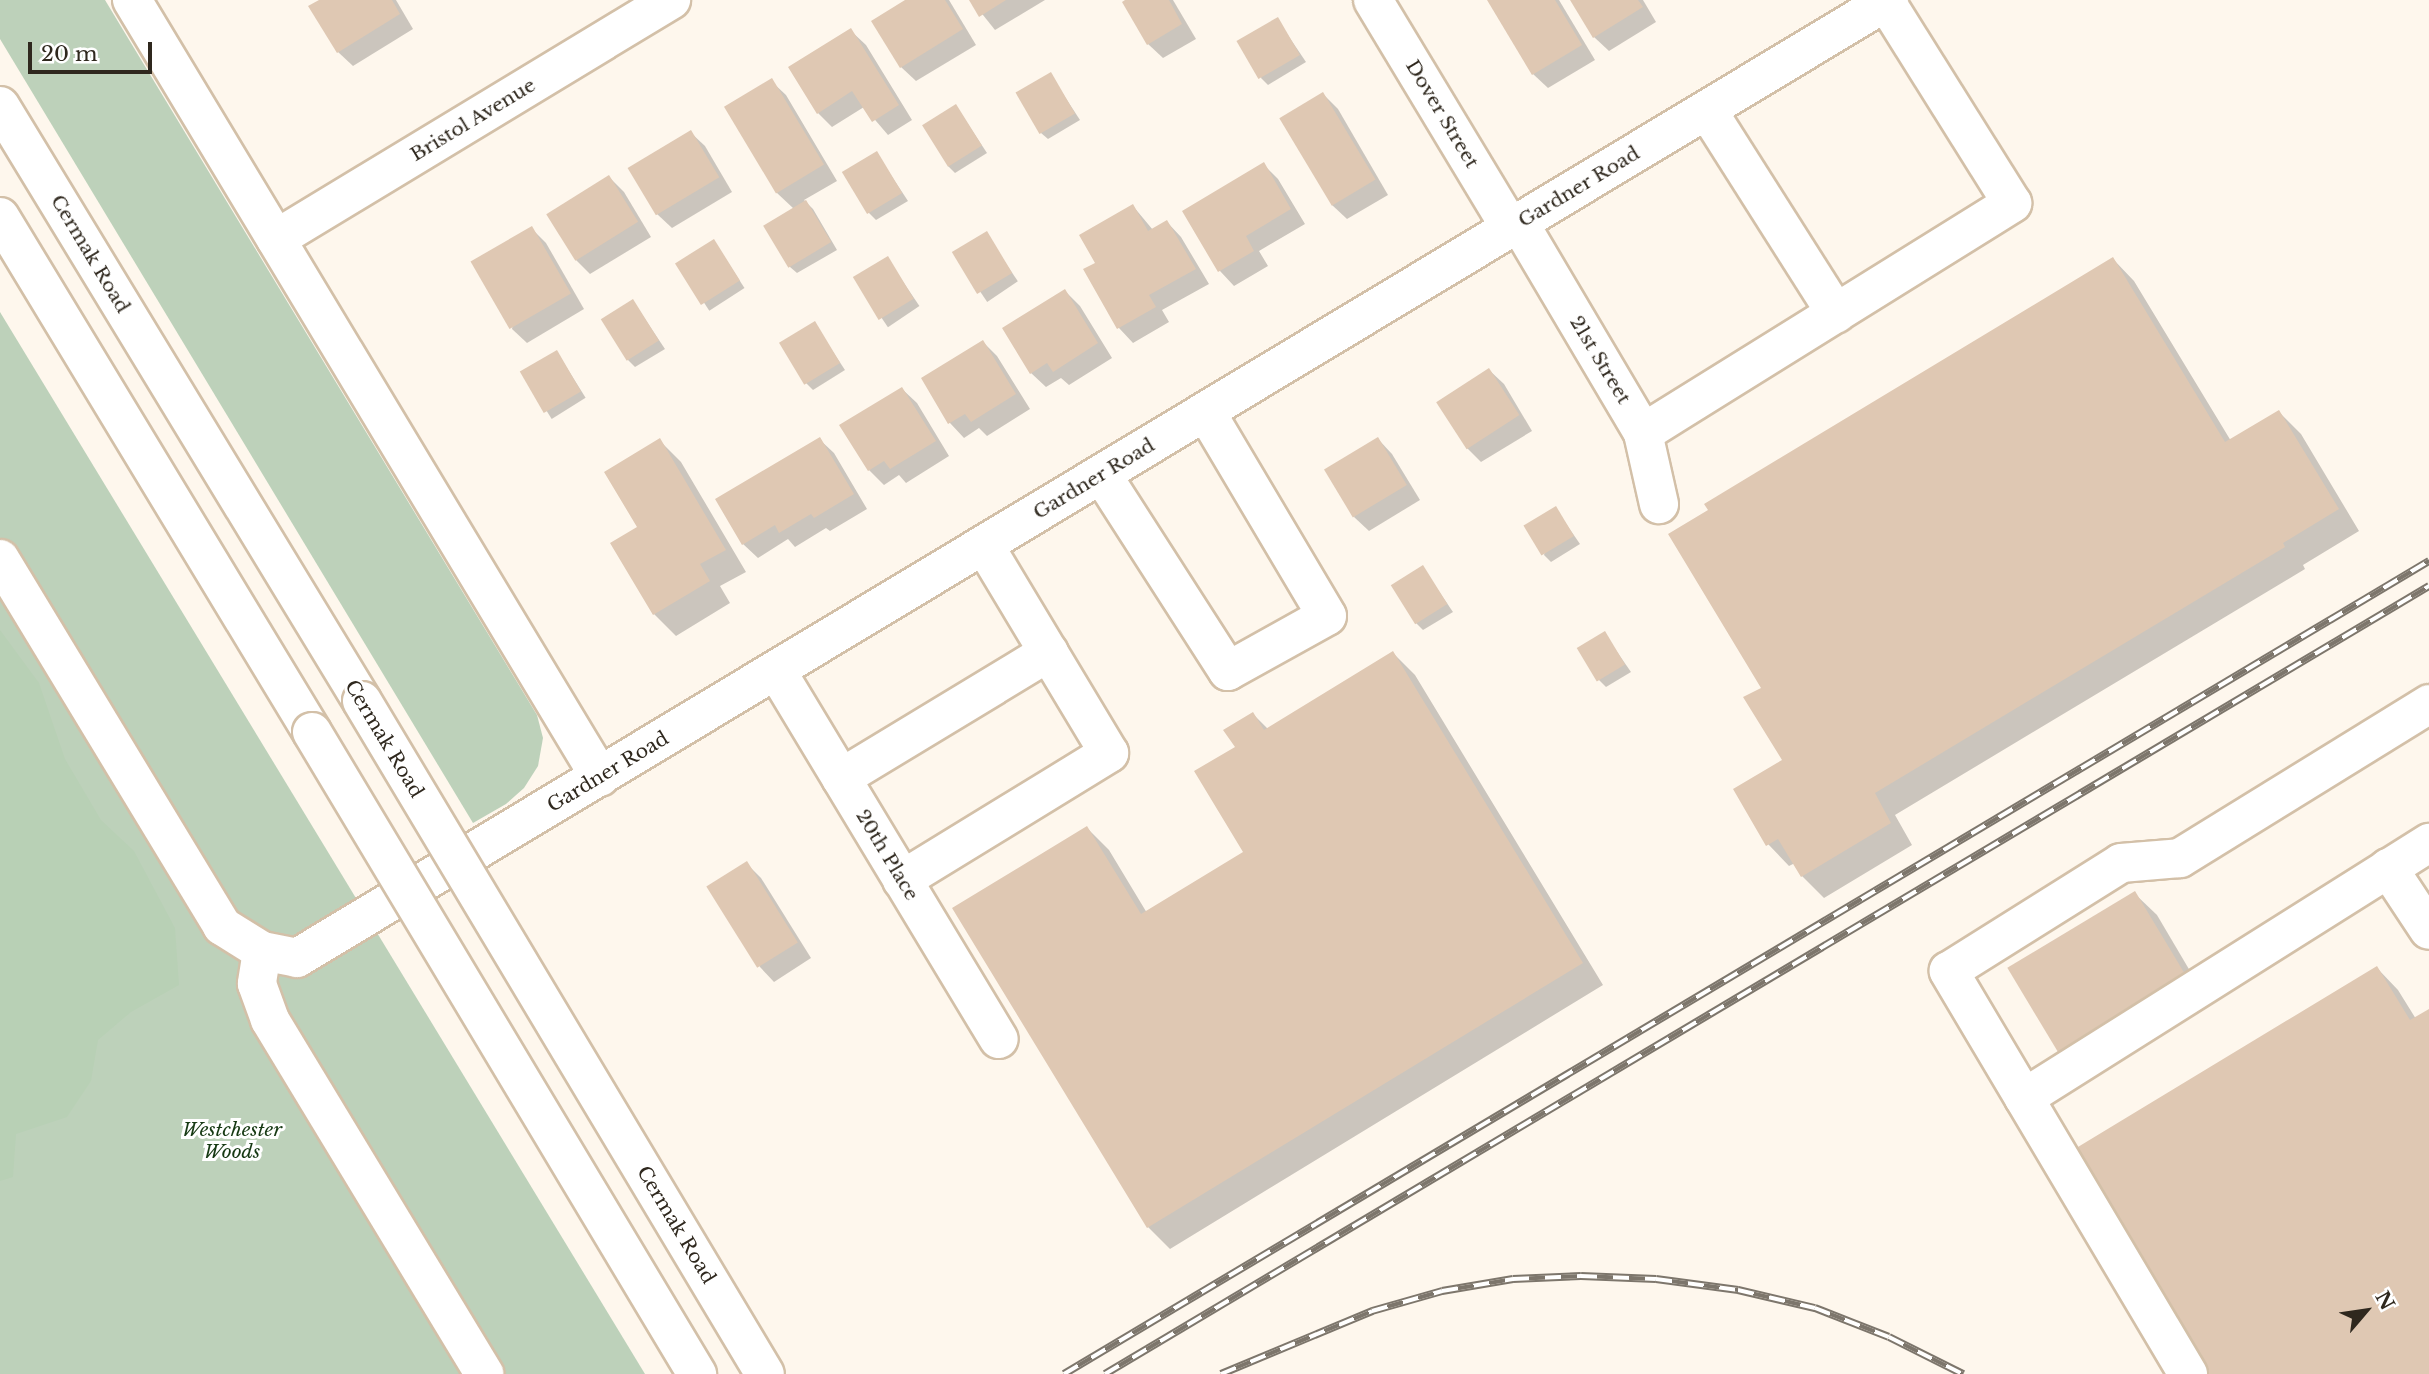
<!DOCTYPE html>
<html>
<head>
<meta charset="utf-8">
<style>
  body { margin:0 }
  #map { position:relative; width:2429px; height:1374px; overflow:hidden; background:#fef7ed; font-family:"Libre Baskerville",serif }
  div>[style] { position:absolute }
  [style*='--x'] { left:calc(var(--x)*1px); top:calc(var(--y)*1px); width:calc(var(--w)*1px); rotate:calc(var(--a)*1deg) }
  .green>* { inset:0; background:#bdd1ba }
  .forest>* { inset:0; background:#b8d0b5 }
  .shadow>* { inset:0; background:#0003; transform-origin:0 0 }
  .building>* { inset:0; background:#dfc8b3; transform-origin:0 0 }
  .roads { filter:drop-shadow(2px 0 #d3c0a8) drop-shadow(-2px 0 #d3c0a8) drop-shadow(0 2px #d3c0a8) drop-shadow(0 -2px #d3c0a8) }
  .minor>* { height:38px; margin:-19px; padding:0 19px; transform-origin:19px; border-radius:19px; background:#fff }
  .major>* { height:38px; margin:-19px; padding:0 19px; transform-origin:19px; border-radius:19px; background:#fff }
  .rail>* { height:8px; margin-top:-4px; transform-origin:0; background:repeating-linear-gradient(90deg,#fff 0 16px,#7d766c 0 32px); box-sizing:border-box; border-block:2px solid #7d766c }
  .bridges { filter:drop-shadow(2px 0 #d3c0a8) drop-shadow(-2px 0 #d3c0a8) drop-shadow(0 2px #d3c0a8) drop-shadow(0 -2px #d3c0a8) }
  .major-bridge>* { height:38px; margin:-19px; padding:0 19px; transform-origin:19px; border-radius:19px; background:#fff }
  span { translate:-50% -50%; white-space:nowrap; text-align:center; line-height:1.15; -webkit-text-stroke:6px #fff; paint-order:stroke }
  .street-label { font-size:19px; color:#2f281e }
  .park-label { font-size:19px; color:#163913; font-style:italic }
  .north { position:absolute; left:2331px; top:1276px; width:70px; height:70px; -webkit-text-stroke:5px #fff; paint-order:stroke; rotate:61deg; font-size:19px; font-weight:700; line-height:28px; text-align:center; color:#2f281e }
  .north::after { content:''; display:block; margin:auto; width:24px; height:32px; background:#2f281e; clip-path:polygon(50% 0,100% 100%,50% 72%,0 100%) }
  .scale { position:absolute; left:28px; top:42px; width:124px; height:32px; box-sizing:border-box; border:4px solid #2f281e; border-top:0; padding-left:9px; font-size:21px; line-height:24px; white-space:nowrap; color:#2f281e; -webkit-text-stroke:5px #fff; paint-order:stroke }
</style>
</head>
<body>
<div id="map">
  <div class="green">
    <i style="clip-path:polygon(0 0,105px 0,537px 715px,543px 738px,538px 766px,524px 788px,506px 804px,473px 823px,0 39px)"></i>
    <i style="clip-path:polygon(0 312px,645px 1374px,0 1374px)"></i>
  </div>
  <div class="forest">
    <i style="clip-path:polygon(0 630px,39px 683px,65px 759px,101px 820px,134px 851px,175px 928px,179px 985px,131px 1012px,98px 1040px,91px 1081px,67px 1117px,16px 1134px,13px 1177px,0 1181px)"></i>
  </div>
  <div class="shadow">
    <i style="clip-path:polygon(322px 0,396px 0,413px 29px,353px 66px,338px 52px)"></i>
    <i style="clip-path:polygon(909px 0,949px 0,976px 45px,916px 81px,901px 67px)"></i>
    <i style="clip-path:polygon(971px 0,1045px 0,995px 30px)"></i>
    <i style="clip-path:polygon(1129px 0,1173px 0,1196px 39px,1163px 58px,1148px 44px)"></i>
    <i style="clip-path:polygon(1489px 0,1559px 0,1595px 60px,1548px 88px,1533px 74px)"></i>
    <i style="clip-path:polygon(1572px 0,1643px 0,1656px 22px,1609px 51px,1594px 37px)"></i>
    <i style="clip-path:polygon(1277px 19px,1306px 62px,1268px 85px,1261px 78px)"></i>
    <i style="clip-path:polygon(851px 31px,866px 45px,912px 120px,888px 135px,864px 107px,832px 127px,818px 113px)"></i>
    <i style="clip-path:polygon(1050px 74px,1080px 120px,1048px 139px,1041px 133px)"></i>
    <i style="clip-path:polygon(771px 81px,786px 95px,837px 181px,804px 200px,813px 209px,837px 250px,797px 273px,790px 267px,794px 209px,777px 193px)"></i>
    <i style="clip-path:polygon(1323px 94px,1338px 109px,1388px 195px,1347px 219px,1332px 205px)"></i>
    <i style="clip-path:polygon(956px 106px,987px 153px,955px 173px,948px 166px)"></i>
    <i style="clip-path:polygon(690px 132px,705px 146px,732px 192px,672px 228px,657px 214px)"></i>
    <i style="clip-path:polygon(877px 154px,908px 201px,876px 220px,869px 213px)"></i>
    <i style="clip-path:polygon(1263px 164px,1278px 179px,1305px 224px,1259px 251px,1268px 266px,1234px 286px,1220px 271px,1184px 211px)"></i>
    <i style="clip-path:polygon(609px 177px,624px 192px,651px 237px,590px 274px,576px 260px)"></i>
    <i style="clip-path:polygon(1133px 206px,1153px 230px,1167px 222px,1181px 237px,1209px 284px,1162px 310px,1169px 322px,1133px 343px,1119px 328px,1086px 270px,1098px 263px)"></i>
    <i style="clip-path:polygon(532px 229px,546px 243px,584px 309px,527px 343px,512px 329px)"></i>
    <i style="left:986px;top:234px;width:57px;height:37px;rotate:56deg"></i>
    <i style="left:714px;top:241px;width:56px;height:42px;rotate:57deg"></i>
    <i style="left:887px;top:258px;width:58px;height:38px;rotate:56deg"></i>
    <i style="clip-path:polygon(2113px 259px,2134px 281px,2231px 441px,2279px 412px,2301px 434px,2359px 531px,2303px 565px,2305px 569px,1895px 815px,1912px 845px,1824px 898px,1802px 876px,1795px 863px,1789px 866px,1768px 844px,1784px 761px,1763px 688px)"></i>
    <i style="clip-path:polygon(1065px 291px,1080px 306px,1112px 358px,1069px 385px,1061px 378px,1046px 387px,1031px 373px)"></i>
    <i style="clip-path:polygon(633px 301px,665px 349px,635px 367px,628px 360px)"></i>
    <i style="clip-path:polygon(814px 323px,845px 370px,813px 390px,806px 383px)"></i>
    <i style="clip-path:polygon(983px 342px,997px 356px,1030px 409px,987px 436px,979px 428px,964px 438px,950px 423px,923px 379px)"></i>
    <i style="left:557px;top:352px;width:54px;height:40px;rotate:58deg"></i>
    <i style="clip-path:polygon(1489px 370px,1504px 384px,1532px 431px,1481px 462px,1467px 448px)"></i>
    <i style="clip-path:polygon(902px 389px,917px 403px,949px 456px,906px 483px,899px 475px,884px 485px,869px 470px)"></i>
    <i style="clip-path:polygon(819px 439px,834px 453px,867px 509px,830px 531px,826px 528px,795px 547px,788px 539px,758px 558px,743px 544px)"></i>
    <i style="clip-path:polygon(1378px 439px,1392px 454px,1420px 500px,1369px 531px,1354px 517px)"></i>
    <i style="clip-path:polygon(660px 441px,681px 462px,746px 572px,720px 586px,730px 603px,676px 636px,654px 614px,640px 528px)"></i>
    <i style="clip-path:polygon(1556px 509px,1580px 544px,1551px 562px,1544px 555px)"></i>
    <i style="clip-path:polygon(1423px 568px,1453px 612px,1423px 630px,1416px 623px)"></i>
    <i style="clip-path:polygon(1604px 633px,1631px 672px,1606px 687px,1599px 680px)"></i>
    <i style="clip-path:polygon(1393px 653px,1415px 675px,1603px 985px,1170px 1249px,1148px 1227px,1087px 828px,1109px 850px,1147px 913px,1246px 853px,1237px 748px,1253px 714px,1268px 729px)"></i>
    <i style="clip-path:polygon(746px 863px,761px 878px,811px 958px,774px 982px,760px 967px,709px 887px)"></i>
    <i style="clip-path:polygon(2135px 894px,2157px 915px,2206px 998px,2082px 1073px,2060px 1051px)"></i>
    <i style="clip-path:polygon(2377px 968px,2398px 990px,2416px 1019px,2429px 1011px,2429px 1374px)"></i>
  </div>
  <div class="building">
    <i style="clip-path:polygon(319px 0,392px 0,400px 14px,337px 53px,308px 6px)"></i>
    <i style="clip-path:polygon(905px 0,945px 0,963px 29px,900px 68px,871px 21px)"></i>
    <i style="clip-path:polygon(969px 0,1006px 0,979px 17px)"></i>
    <i style="clip-path:polygon(1125px 0,1169px 0,1182px 24px,1147px 45px,1122px 2px)"></i>
    <i style="clip-path:polygon(1487px 0,1555px 0,1582px 45px,1532px 75px)"></i>
    <i style="clip-path:polygon(1570px 0,1638px 0,1643px 7px,1593px 38px)"></i>
    <i style="left:1278px;top:17px;width:44px;height:48px;rotate:60deg"></i>
    <i style="clip-path:polygon(851px 28px,899px 105px,872px 122px,852px 91px,817px 114px,788px 67px)"></i>
    <i style="left:1051px;top:72px;width:48px;height:41px;rotate:60deg"></i>
    <i style="left:772px;top:78px;width:101px;height:56px;rotate:59deg"></i>
    <i style="left:1323px;top:92px;width:102px;height:51px;rotate:59deg"></i>
    <i style="left:956px;top:104px;width:49px;height:40px;rotate:58deg"></i>
    <i style="left:691px;top:130px;width:55px;height:74px;rotate:59deg"></i>
    <i style="left:877px;top:151px;width:49px;height:41px;rotate:59deg"></i>
    <i style="clip-path:polygon(1264px 162px,1291px 209px,1246px 236px,1254px 251px,1218px 272px,1182px 211px)"></i>
    <i style="left:609px;top:175px;width:55px;height:74px;rotate:58deg"></i>
    <i style="left:806px;top:200px;width:49px;height:50px;rotate:59deg"></i>
    <i style="clip-path:polygon(1133px 204px,1148px 231px,1167px 220px,1196px 269px,1149px 295px,1156px 307px,1117px 329px,1083px 269px,1095px 263px,1079px 235px)"></i>
    <i style="left:532px;top:226px;width:78px;height:71px;rotate:60deg"></i>
    <i style="left:987px;top:231px;width:49px;height:41px;rotate:59deg"></i>
    <i style="left:714px;top:239px;width:49px;height:46px;rotate:58deg"></i>
    <i style="left:888px;top:256px;width:50px;height:41px;rotate:59deg"></i>
    <i style="clip-path:polygon(2113px 257px,2225px 442px,2279px 410px,2339px 509px,2283px 543px,2285px 547px,1875px 793px,1891px 823px,1801px 877px,1778px 839px,1766px 846px,1733px 789px,1782px 760px,1743px 697px,1761px 688px,1668px 534px,1708px 510px,1704px 504px)"></i>
    <i style="clip-path:polygon(1065px 289px,1098px 343px,1053px 372px,1047px 363px,1030px 374px,1002px 328px)"></i>
    <i style="left:633px;top:299px;width:49px;height:38px;rotate:58deg"></i>
    <i style="left:815px;top:321px;width:49px;height:42px;rotate:59deg"></i>
    <i style="clip-path:polygon(983px 340px,1016px 394px,971px 422px,965px 414px,948px 424px,921px 378px)"></i>
    <i style="left:557px;top:350px;width:48px;height:43px;rotate:60deg"></i>
    <i style="left:1489px;top:368px;width:56px;height:63px;rotate:57deg"></i>
    <i style="clip-path:polygon(902px 387px,936px 441px,890px 469px,884px 461px,868px 471px,839px 425px)"></i>
    <i style="clip-path:polygon(820px 437px,854px 494px,814px 518px,811px 514px,779px 533px,775px 525px,742px 545px,715px 499px)"></i>
    <i style="left:1378px;top:437px;width:56px;height:63px;rotate:59deg"></i>
    <i style="clip-path:polygon(660px 438px,726px 550px,700px 564px,710px 581px,653px 615px,610px 543px,637px 527px,604px 472px)"></i>
    <i style="left:1556px;top:506px;width:35px;height:38px;rotate:59deg"></i>
    <i style="left:1423px;top:565px;width:46px;height:38px;rotate:58deg"></i>
    <i style="left:1605px;top:631px;width:39px;height:33px;rotate:59deg"></i>
    <i style="clip-path:polygon(1393px 651px,1583px 963px,1147px 1228px,952px 908px,1087px 826px,1141px 914px,1243px 852px,1194px 771px,1235px 747px,1223px 730px,1253px 712px,1264px 730px)"></i>
    <i style="left:747px;top:861px;width:96px;height:48px;rotate:58deg"></i>
    <i style="left:2135px;top:891px;width:99px;height:149px;rotate:59deg"></i>
    <i style="clip-path:polygon(2377px 966px,2410px 1020px,2429px 1009px,2429px 1374px,2201px 1374px,2068px 1153px)"></i>
  </div>
  <div class="roads">
    <div class="minor">
      <i style="--x:132;--y:0;--w:907;--a:58.94"></i>
      <i style="--x:1373;--y:0;--w:267;--a:58.9"></i>
      <i style="--x:1707;--y:110;--w:241;--a:57.6"></i>
      <i style="--x:1519;--y:223;--w:244;--a:59.4"></i>
      <i style="--x:1643;--y:433;--w:73;--a:77.3"></i>
      <i style="--x:276;--y:239;--w:462;--a:-31.2"></i>
      <i style="--x:1643;--y:433;--w:435;--a:-31.9"></i>
      <i style="--x:2012;--y:203;--w:237;--a:-122.1"></i>
      <i style="--x:1102;--y:475;--w:233;--a:57.3"></i>
      <i style="--x:1228;--y:671;--w:113;--a:-29.1"></i>
      <i style="--x:1327;--y:616;--w:237;--a:-120.7"></i>
      <i style="--x:0;--y:559;--w:429;--a:58.8"></i>
      <i style="--x:222;--y:926;--w:47;--a:32"></i>
      <i style="--x:262;--y:951;--w:36;--a:11"></i>
      <i style="--x:297;--y:958;--w:1858;--a:-31.04"></i>
      <i style="--x:776;--y:670;--w:431;--a:58.9"></i>
      <i style="--x:841;--y:778;--w:243;--a:-31.2"></i>
      <i style="--x:2388;--y:868;--w:74;--a:56.5"></i>
      <i style="--x:902;--y:880;--w:243;--a:-31.5"></i>
      <i style="--x:1109;--y:753;--w:243;--a:-121"></i>
      <i style="--x:262;--y:951;--w:33;--a:99"></i>
      <i style="--x:257;--y:984;--w:38;--a:70"></i>
      <i style="--x:270;--y:1020;--w:414;--a:58.8"></i>
      <i style="--x:2024;--y:1098;--w:479;--a:-32.2"></i>
      <i style="--x:2188;--y:1374;--w:469;--a:-120.7"></i>
      <i style="--x:1949;--y:971;--w:203;--a:-32.1"></i>
      <i style="--x:2121;--y:863;--w:59;--a:-4.8"></i>
      <i style="--x:2180;--y:858;--w:293;--a:-31.7"></i>
    </div>
    <div class="major">
      <i style="--x:0;--y:106;--w:696;--a:58.68"></i>
      <i style="--x:0;--y:217;--w:602;--a:58.79"></i>
    </div>
  </div>
  <div class="rail">
    <i style="--x:1064;--y:1374;--w:1589;--a:-30.78"></i>
    <i style="--x:1105;--y:1374;--w:1541;--a:-30.76"></i>
    <i style="--x:1221;--y:1374;--w:164;--a:-22.6"></i>
    <i style="--x:1372;--y:1311;--w:73;--a:-15.9"></i>
    <i style="--x:1442;--y:1291;--w:72;--a:-9.6"></i>
    <i style="--x:1513;--y:1279;--w:68;--a:-2.5"></i>
    <i style="--x:1581;--y:1276;--w:75;--a:2.3"></i>
    <i style="--x:1656;--y:1279;--w:83;--a:7.6"></i>
    <i style="--x:1738;--y:1290;--w:79;--a:13.2"></i>
    <i style="--x:1815;--y:1308;--w:79;--a:21.4"></i>
    <i style="--x:1889;--y:1337;--w:83;--a:26.6"></i>
  </div>
  <div class="bridges">
    <div class="major-bridge">
      <i style="--x:362;--y:701;--w:784;--a:59.09"></i>
      <i style="--x:312;--y:732;--w:749;--a:59.05"></i>
    </div>
  </div>
  <div class="street-label">
    <span style="left:1442px;top:114px;rotate:59deg">Dover Street</span>
    <span style="left:473px;top:120px;rotate:-31deg">Bristol Avenue</span>
    <span style="left:1579px;top:187px;rotate:-31deg">Gardner Road</span>
    <span style="left:90px;top:254px;rotate:59deg">Cermak Road</span>
    <span style="left:1600px;top:360px;rotate:59deg">21st Street</span>
    <span style="left:1094px;top:479px;rotate:-31deg">Gardner Road</span>
    <span style="left:384px;top:739px;rotate:59deg">Cermak Road</span>
    <span style="left:608px;top:772px;rotate:-31deg">Gardner Road</span>
    <span style="left:887px;top:855px;rotate:59deg">20th Place</span>
    <span style="left:676px;top:1225px;rotate:59deg">Cermak Road</span>
  </div>
  <div class="park-label">
    <span style="left:232px;top:1141px">Westchester<br>Woods</span>
  </div>
  <div class="north">N</div>
  <div class="scale">20 m</div>
</div>
</body>
</html>
